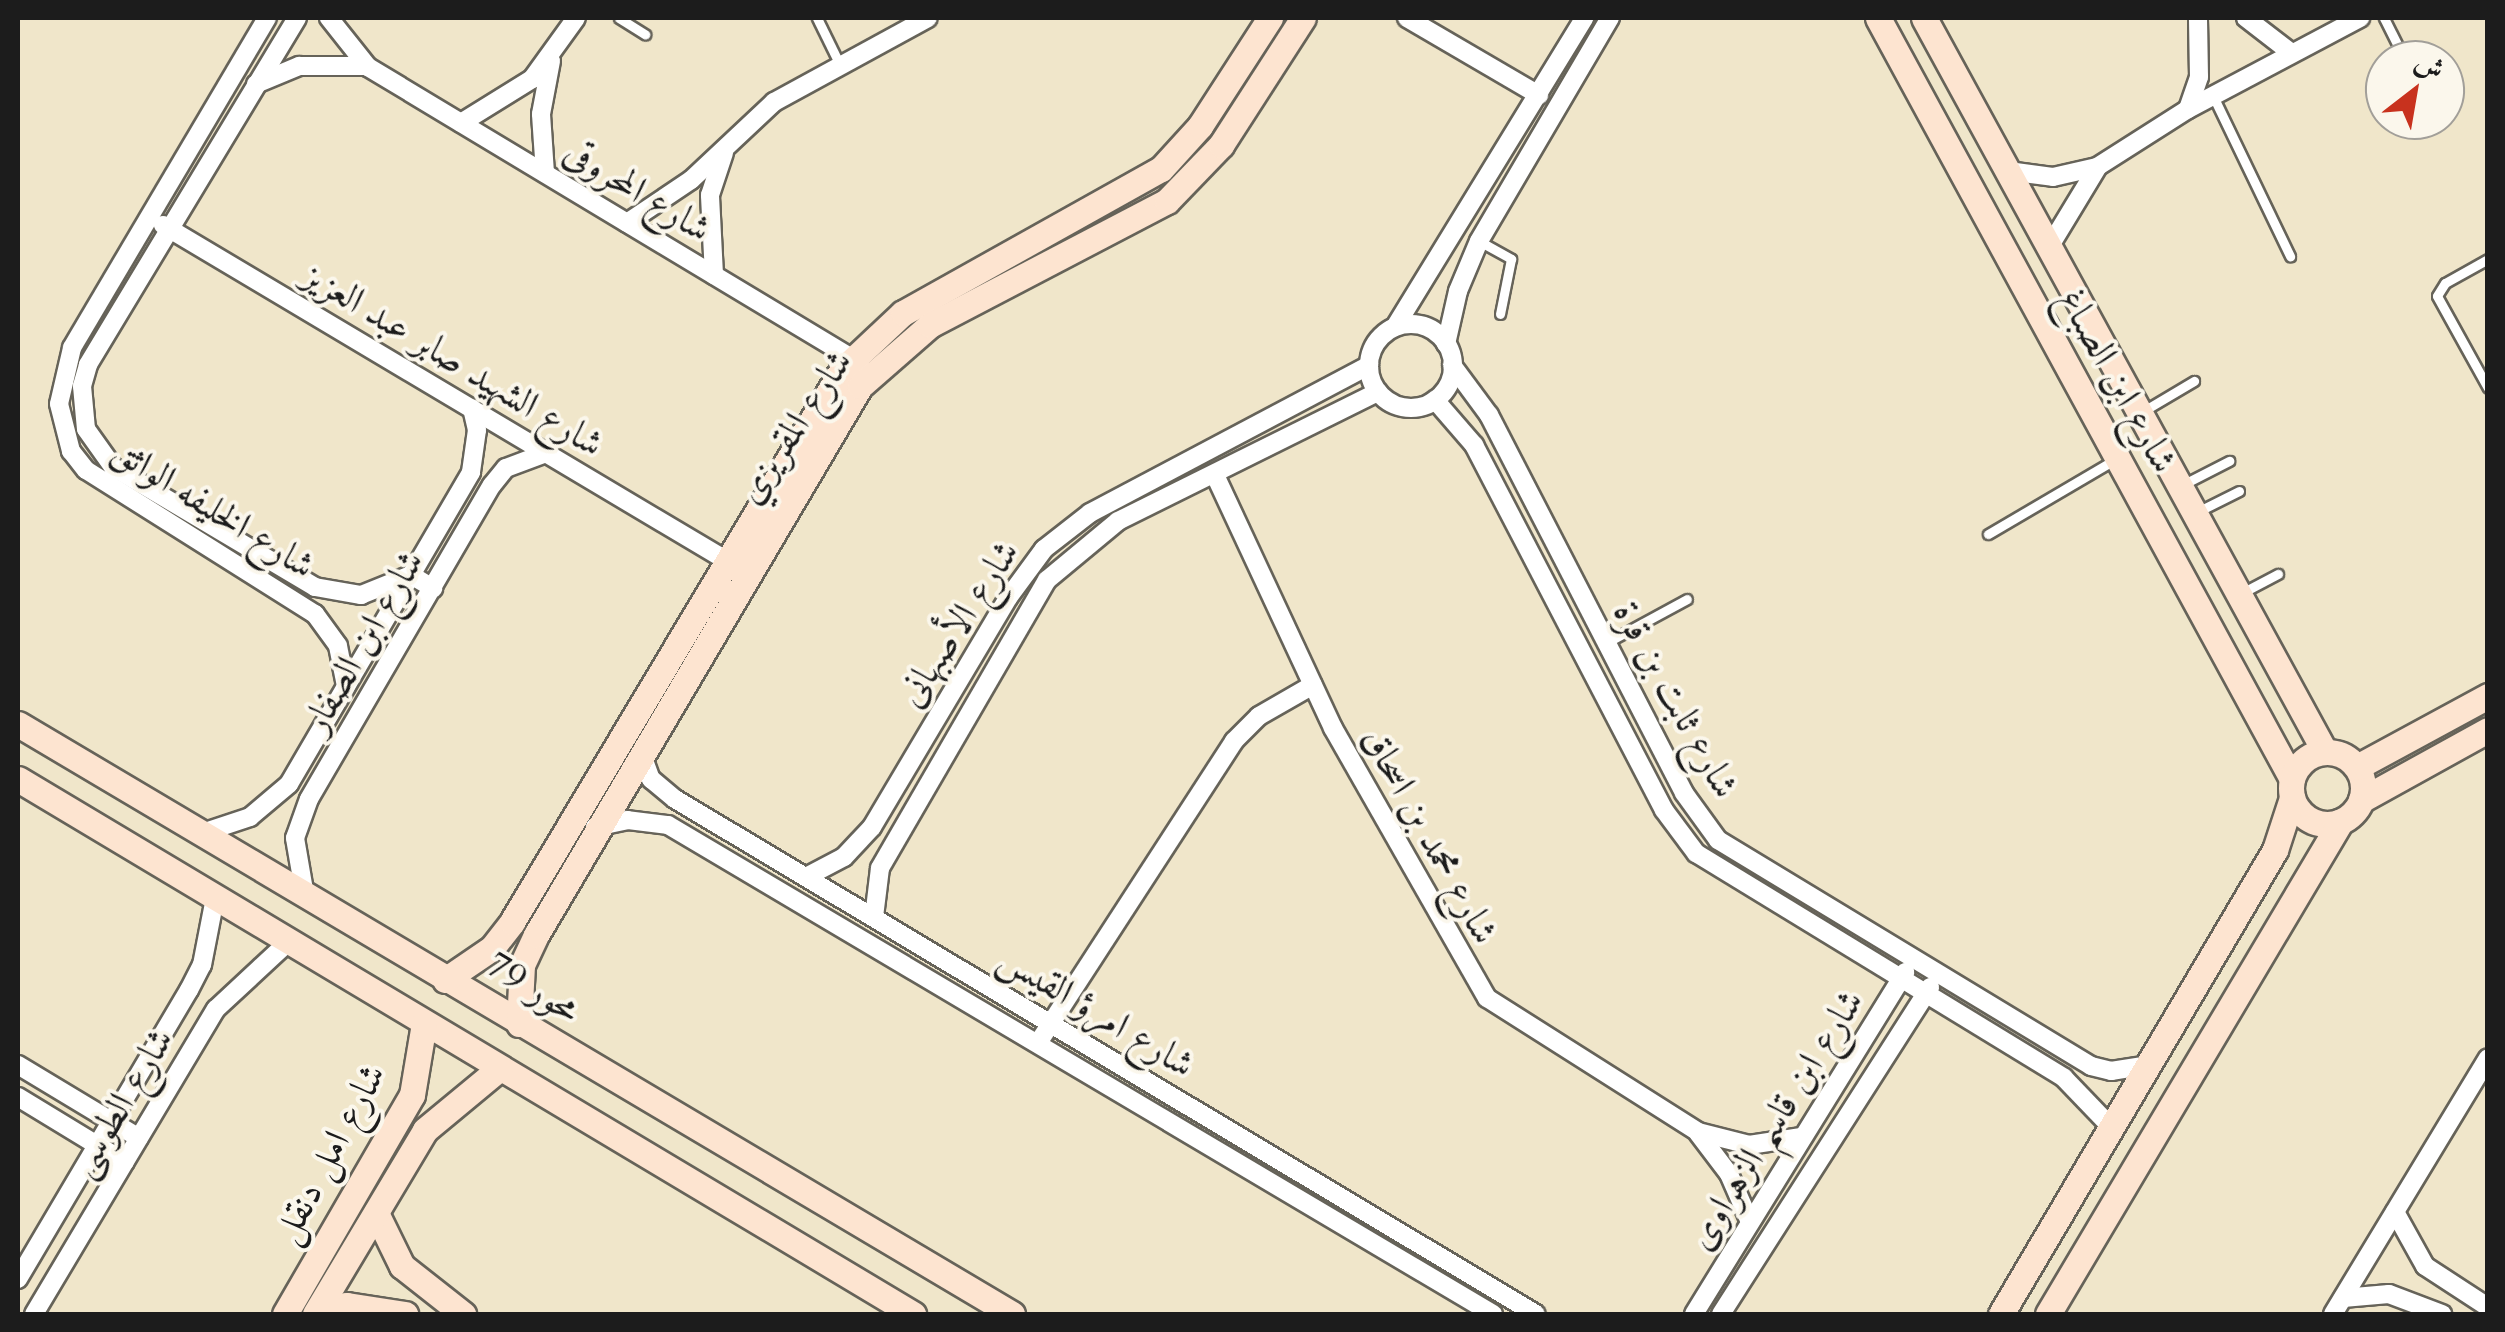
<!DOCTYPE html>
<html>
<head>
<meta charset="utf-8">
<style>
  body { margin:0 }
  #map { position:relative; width:2505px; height:1332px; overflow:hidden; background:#f0e6ca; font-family:Cardo,Amiri,serif }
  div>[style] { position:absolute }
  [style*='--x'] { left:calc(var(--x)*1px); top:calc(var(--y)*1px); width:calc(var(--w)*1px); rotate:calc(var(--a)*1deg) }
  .roads { filter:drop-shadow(2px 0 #666359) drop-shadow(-2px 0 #666359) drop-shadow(0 2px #666359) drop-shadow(0 -2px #666359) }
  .lane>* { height:9px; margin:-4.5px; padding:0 4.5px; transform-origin:4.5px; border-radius:4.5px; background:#fff }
  .street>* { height:18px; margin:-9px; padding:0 9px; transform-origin:9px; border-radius:9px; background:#fff }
  .street>.ring { margin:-9px; padding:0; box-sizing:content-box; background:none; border:18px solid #fff; border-radius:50% }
  .secondary>* { height:25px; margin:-12.5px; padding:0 12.5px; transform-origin:12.5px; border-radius:12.5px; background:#fde4d0 }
  .secondary>.ring { margin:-12.5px; padding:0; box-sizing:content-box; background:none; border:25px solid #fde4d0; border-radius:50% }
  span { translate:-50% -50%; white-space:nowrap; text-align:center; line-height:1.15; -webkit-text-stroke:8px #fbf7ec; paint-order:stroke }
  .street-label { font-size:38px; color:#1c1c1c }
  .frame { position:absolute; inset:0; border:20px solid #1c1c1c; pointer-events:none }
  .north { position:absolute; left:2365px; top:40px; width:100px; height:100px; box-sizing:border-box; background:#fbf7ec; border:2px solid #a29f99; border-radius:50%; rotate:31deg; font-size:28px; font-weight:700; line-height:40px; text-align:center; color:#1c1c1c }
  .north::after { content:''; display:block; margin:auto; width:35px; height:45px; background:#c8321e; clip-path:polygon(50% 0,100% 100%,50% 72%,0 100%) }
</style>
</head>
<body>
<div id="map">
  <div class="roads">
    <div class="lane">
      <i style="--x:619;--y:18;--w:31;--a:32"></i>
      <i style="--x:817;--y:18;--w:52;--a:63.9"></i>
      <i style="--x:2384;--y:18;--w:47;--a:63.4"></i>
      <i style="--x:2213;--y:96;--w:178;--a:64.3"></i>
      <i style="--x:1479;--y:241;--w:37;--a:29"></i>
      <i style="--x:1511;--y:259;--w:56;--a:101.3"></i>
      <i style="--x:2488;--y:259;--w:49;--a:150.8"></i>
      <i style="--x:2445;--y:283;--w:15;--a:122"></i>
      <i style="--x:2437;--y:296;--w:105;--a:61"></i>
      <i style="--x:2140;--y:413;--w:63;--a:-30.7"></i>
      <i style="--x:2184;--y:484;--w:51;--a:-27.1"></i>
      <i style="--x:2197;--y:512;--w:47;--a:-26.6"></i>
      <i style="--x:1988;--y:534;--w:146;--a:-30.4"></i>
      <i style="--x:2240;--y:594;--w:43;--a:-27.8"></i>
      <i style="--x:1606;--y:643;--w:92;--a:-28.5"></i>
    </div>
    <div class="street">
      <i style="--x:267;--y:18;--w:383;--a:120.6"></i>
      <i style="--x:72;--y:348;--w:57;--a:103.1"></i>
      <i style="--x:59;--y:404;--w:49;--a:75.7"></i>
      <i style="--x:71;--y:451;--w:24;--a:52"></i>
      <i style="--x:86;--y:470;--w:271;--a:32.2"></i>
      <i style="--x:315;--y:614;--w:39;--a:54"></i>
      <i style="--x:338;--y:646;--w:41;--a:78.7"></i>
      <i style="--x:297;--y:18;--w:405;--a:121.1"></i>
      <i style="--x:88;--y:365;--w:22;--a:106"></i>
      <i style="--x:82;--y:386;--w:43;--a:84.7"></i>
      <i style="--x:86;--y:429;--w:47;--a:54.6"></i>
      <i style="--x:113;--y:467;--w:235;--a:30.7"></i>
      <i style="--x:315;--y:587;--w:47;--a:9.9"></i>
      <i style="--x:361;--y:595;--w:54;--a:-21.8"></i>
      <i style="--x:411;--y:575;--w:26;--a:31"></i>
      <i style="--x:329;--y:18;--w:63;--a:51.5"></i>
      <i style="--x:368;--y:67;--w:574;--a:31.03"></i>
      <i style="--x:1407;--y:18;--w:153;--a:30.3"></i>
      <i style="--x:2246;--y:18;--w:56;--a:37.7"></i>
      <i style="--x:256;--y:84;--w:47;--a:-22.7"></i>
      <i style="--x:299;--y:66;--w:67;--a:0"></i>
      <i style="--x:2188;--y:109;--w:34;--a:-71"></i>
      <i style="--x:2199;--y:77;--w:59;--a:-91"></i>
      <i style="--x:461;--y:123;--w:84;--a:-31.8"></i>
      <i style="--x:532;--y:79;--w:75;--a:-54.2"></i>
      <i style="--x:2008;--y:171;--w:45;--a:7.6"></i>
      <i style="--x:2053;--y:177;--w:45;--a:-12.8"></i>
      <i style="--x:2097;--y:167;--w:108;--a:-32.5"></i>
      <i style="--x:2188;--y:109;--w:195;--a:-27.9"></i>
      <i style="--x:545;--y:173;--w:59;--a:-93.9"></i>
      <i style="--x:541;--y:114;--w:54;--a:-79.3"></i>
      <i style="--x:627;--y:223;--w:77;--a:-33.9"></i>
      <i style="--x:691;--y:180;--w:114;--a:-43.2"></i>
      <i style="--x:774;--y:102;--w:175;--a:-28.6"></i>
      <i style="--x:163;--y:225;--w:653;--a:30.77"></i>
      <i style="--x:2051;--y:244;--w:89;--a:-58.8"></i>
      <i style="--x:714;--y:275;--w:80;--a:-92.9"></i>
      <i style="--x:710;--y:195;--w:44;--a:-71.6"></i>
      <i class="ring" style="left:1369px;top:324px;width:66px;height:66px"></i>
      <i style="--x:1395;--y:327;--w:362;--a:-58.5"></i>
      <i style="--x:1446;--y:344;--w:54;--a:-77.2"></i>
      <i style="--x:1458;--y:291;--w:54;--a:-67.2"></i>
      <i style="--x:1479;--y:241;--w:259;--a:-59.6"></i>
      <i style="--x:1452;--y:365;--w:62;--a:53.5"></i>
      <i style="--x:1489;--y:415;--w:425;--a:62.7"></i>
      <i style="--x:1684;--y:793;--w:58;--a:54.1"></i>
      <i style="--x:1718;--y:840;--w:436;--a:31.2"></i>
      <i style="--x:2091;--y:1066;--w:21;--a:14"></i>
      <i style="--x:2111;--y:1071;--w:39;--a:-9"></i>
      <i style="--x:1435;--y:400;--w:60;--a:49.1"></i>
      <i style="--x:1474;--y:445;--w:411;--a:62.5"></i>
      <i style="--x:1664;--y:810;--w:54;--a:53.3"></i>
      <i style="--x:1696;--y:853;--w:431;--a:31.4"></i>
      <i style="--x:2064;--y:1078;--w:71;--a:46.1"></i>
      <i style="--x:1215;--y:475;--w:279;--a:65"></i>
      <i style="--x:1333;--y:728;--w:311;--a:60.3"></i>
      <i style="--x:1487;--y:998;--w:250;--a:32.4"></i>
      <i style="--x:1698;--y:1132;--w:53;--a:14.3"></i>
      <i style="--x:1749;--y:1145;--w:53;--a:-8.7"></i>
      <i style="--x:641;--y:752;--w:29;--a:70"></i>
      <i style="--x:651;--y:779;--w:31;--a:40"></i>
      <i style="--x:675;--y:799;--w:1003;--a:30.89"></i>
      <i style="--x:595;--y:827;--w:33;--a:-12"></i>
      <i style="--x:627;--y:820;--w:41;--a:7"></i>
      <i style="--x:668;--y:825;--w:959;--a:30.66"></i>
      <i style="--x:199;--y:834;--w:54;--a:-18.4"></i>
      <i style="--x:250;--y:817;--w:51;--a:-40.2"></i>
      <i style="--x:289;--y:784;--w:361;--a:-59.7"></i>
      <i style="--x:471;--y:472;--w:42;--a:-81.9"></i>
      <i style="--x:477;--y:430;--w:22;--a:-103"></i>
      <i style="--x:806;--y:877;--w:43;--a:-27.8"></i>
      <i style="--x:844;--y:857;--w:41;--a:-47"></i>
      <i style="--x:872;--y:827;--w:266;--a:-59.3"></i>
      <i style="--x:1008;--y:598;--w:61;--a:-53.7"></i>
      <i style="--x:1044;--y:549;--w:58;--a:-38"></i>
      <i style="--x:1090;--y:513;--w:316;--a:-27.9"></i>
      <i style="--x:305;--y:896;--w:59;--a:-99.8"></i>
      <i style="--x:295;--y:838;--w:41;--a:-70.3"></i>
      <i style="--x:309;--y:799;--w:363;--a:-59.8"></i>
      <i style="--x:492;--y:485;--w:22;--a:-51"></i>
      <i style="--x:506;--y:468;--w:43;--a:-20.6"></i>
      <i style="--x:874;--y:917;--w:49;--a:-83"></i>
      <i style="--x:880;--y:868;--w:333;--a:-59.9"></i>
      <i style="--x:1047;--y:580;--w:92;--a:-39.7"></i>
      <i style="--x:1118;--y:521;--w:290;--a:-26.4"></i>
      <i style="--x:1038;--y:1043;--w:360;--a:-57"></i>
      <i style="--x:1234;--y:741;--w:35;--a:-45"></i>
      <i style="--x:1259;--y:716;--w:62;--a:-29.9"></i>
      <i style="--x:18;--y:1065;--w:141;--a:31.1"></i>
      <i style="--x:18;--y:1097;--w:125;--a:31.3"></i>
      <i style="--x:1698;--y:1133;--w:51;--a:52.9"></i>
      <i style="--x:1729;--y:1174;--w:52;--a:66.4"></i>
      <i style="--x:2395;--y:1212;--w:62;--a:60.9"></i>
      <i style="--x:2425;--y:1266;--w:75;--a:33.1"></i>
      <i style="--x:18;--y:1279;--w:336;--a:-59.4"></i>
      <i style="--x:189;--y:990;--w:28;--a:-63"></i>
      <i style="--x:202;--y:965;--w:68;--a:-79"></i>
      <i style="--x:2343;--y:1298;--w:46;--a:-5"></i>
      <i style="--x:2389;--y:1294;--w:57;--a:20.7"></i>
      <i style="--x:34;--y:1314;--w:355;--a:-59.2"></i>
      <i style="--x:216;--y:1009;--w:98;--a:-42.9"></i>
      <i style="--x:1694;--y:1314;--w:402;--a:-58.3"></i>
      <i style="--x:1721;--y:1314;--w:388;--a:-57.4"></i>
      <i style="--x:2333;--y:1314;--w:299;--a:-58.8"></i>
    </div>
    <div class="secondary">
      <i style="--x:1878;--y:18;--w:866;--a:61.45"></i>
      <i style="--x:1924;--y:18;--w:836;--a:61.35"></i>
      <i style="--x:18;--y:724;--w:1156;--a:30.69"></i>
      <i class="ring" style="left:2291px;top:752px;width:47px;height:47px"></i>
      <i style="--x:2357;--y:767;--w:149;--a:-28.5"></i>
      <i style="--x:18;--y:779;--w:1043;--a:30.87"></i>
      <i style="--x:2361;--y:800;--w:145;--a:-28.9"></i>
      <i style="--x:445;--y:980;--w:57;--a:-34.2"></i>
      <i style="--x:492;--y:948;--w:33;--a:-52"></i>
      <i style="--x:512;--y:922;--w:643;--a:-59.13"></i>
      <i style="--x:842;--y:370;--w:83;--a:-43.1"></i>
      <i style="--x:903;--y:313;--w:295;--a:-29.2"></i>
      <i style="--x:1161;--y:169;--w:58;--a:-47.8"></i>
      <i style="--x:1200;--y:126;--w:129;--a:-57.1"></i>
      <i style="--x:519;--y:1024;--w:59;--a:-87.1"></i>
      <i style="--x:522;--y:965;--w:33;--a:-65"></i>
      <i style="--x:536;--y:935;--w:637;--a:-59.45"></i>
      <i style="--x:860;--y:386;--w:93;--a:-41.1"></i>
      <i style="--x:930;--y:325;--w:267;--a:-27.6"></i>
      <i style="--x:1167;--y:201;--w:78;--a:-46"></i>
      <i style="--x:1221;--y:145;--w:151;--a:-57.2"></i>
      <i style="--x:376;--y:1213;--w:59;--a:63.9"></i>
      <i style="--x:402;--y:1266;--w:78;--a:38.2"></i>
      <i style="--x:318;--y:1310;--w:29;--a:-10"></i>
      <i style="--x:347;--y:1305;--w:59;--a:8.8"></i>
      <i style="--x:285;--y:1314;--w:253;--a:-59.9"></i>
      <i style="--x:412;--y:1095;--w:73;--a:-80.5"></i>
      <i style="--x:315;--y:1314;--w:214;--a:-59.1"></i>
      <i style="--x:425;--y:1130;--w:97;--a:-39.6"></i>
      <i style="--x:2001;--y:1314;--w:539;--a:-59.44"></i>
      <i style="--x:2275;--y:850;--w:55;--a:-71.9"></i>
      <i style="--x:2048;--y:1314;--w:573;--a:-59.28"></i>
    </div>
  </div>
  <div class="street-label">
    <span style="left:637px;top:191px;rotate:31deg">شارع المحروقى</span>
    <span style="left:453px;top:360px;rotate:31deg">شارع الشهيد صابر عبد العزيز</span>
    <span style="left:2117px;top:381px;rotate:61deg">شارع ابن الصباغ</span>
    <span style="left:795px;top:427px;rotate:-56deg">شارع المقريزي</span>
    <span style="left:213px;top:509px;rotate:32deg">شارع الخليفه الواثق</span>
    <span style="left:959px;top:624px;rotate:-57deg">شارع الأصبهانى</span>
    <span style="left:364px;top:642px;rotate:-60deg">شارع ابن الصفار</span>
    <span style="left:1675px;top:700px;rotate:61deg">شارع ثابت بن قرة</span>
    <span style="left:1429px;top:836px;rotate:61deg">شارع محمد بن اسحاق</span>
    <span style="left:533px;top:988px;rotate:31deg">محور 79</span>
    <span style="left:1096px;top:1012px;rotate:31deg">شارع امرؤ القيس</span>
    <span style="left:122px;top:1103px;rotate:-59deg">شارع الطوسى</span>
    <span style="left:1776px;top:1120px;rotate:-58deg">شارع ابن قاسم الزهراوى</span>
    <span style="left:330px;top:1154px;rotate:-62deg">شارع امل دنقل</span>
  </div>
  <div class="frame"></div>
  <div class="north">ش</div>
</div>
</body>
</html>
